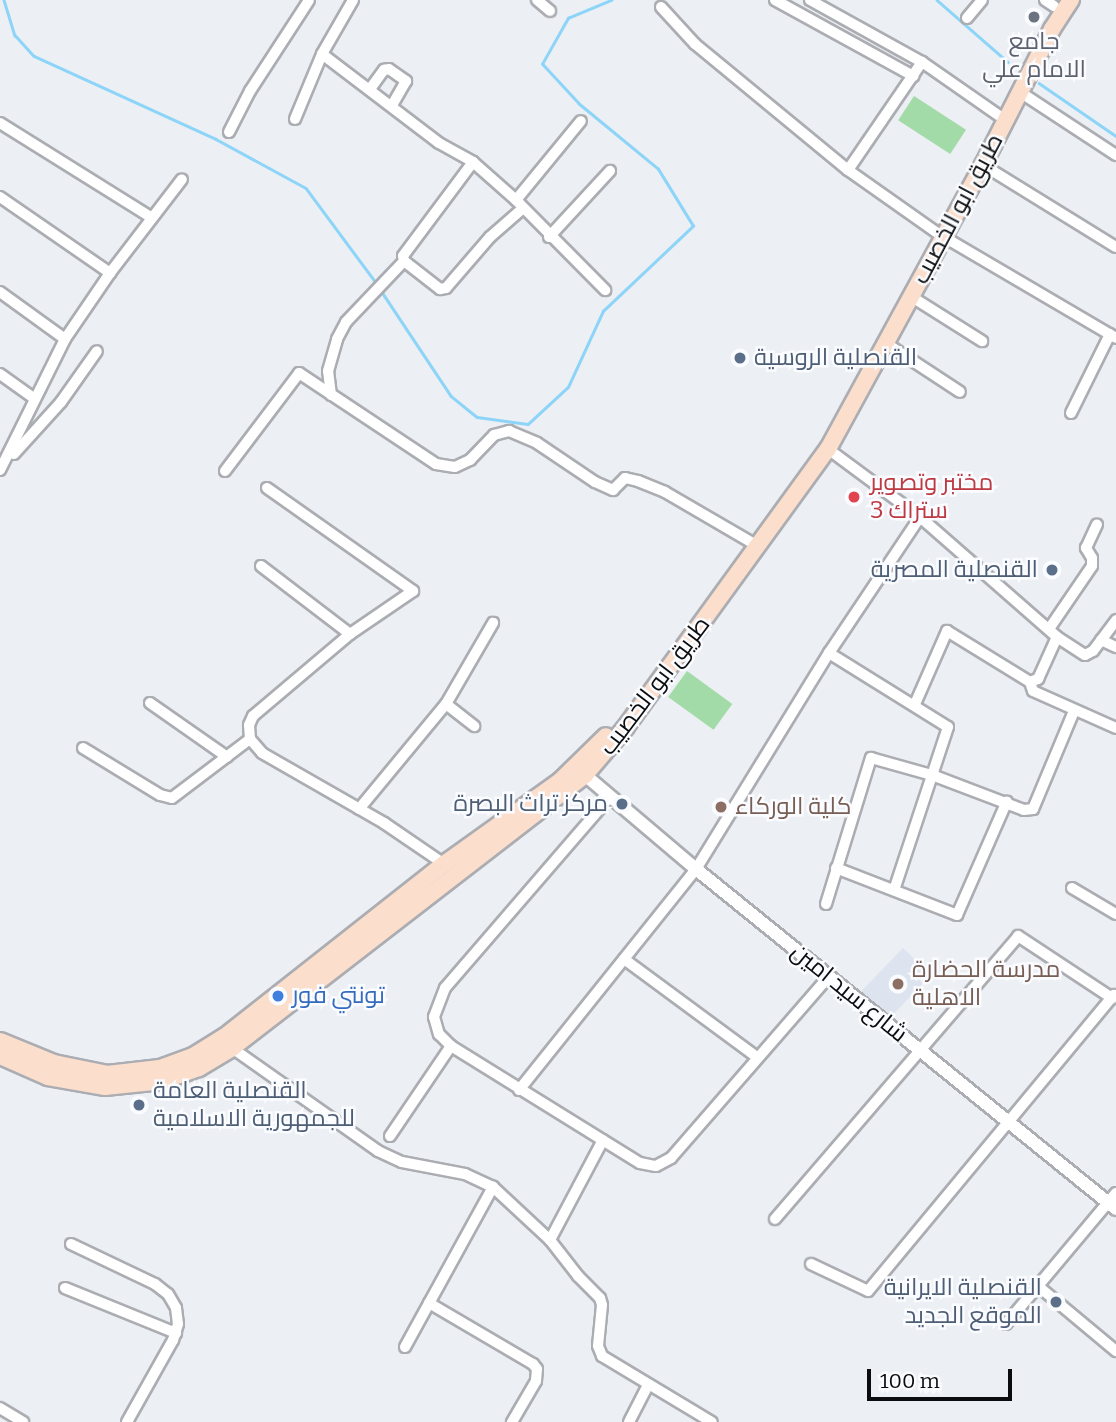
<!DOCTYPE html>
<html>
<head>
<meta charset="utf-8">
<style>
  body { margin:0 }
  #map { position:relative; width:1116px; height:1422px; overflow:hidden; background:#eceff3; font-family:Bitter,Cairo,serif }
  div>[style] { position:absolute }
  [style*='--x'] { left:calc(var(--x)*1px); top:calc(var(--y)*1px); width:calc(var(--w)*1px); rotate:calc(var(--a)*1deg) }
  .built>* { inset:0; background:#dee4ef; transform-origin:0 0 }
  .green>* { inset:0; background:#a2dba7; transform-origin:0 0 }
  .stream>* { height:2.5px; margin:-1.25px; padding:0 1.25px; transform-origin:1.25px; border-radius:1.25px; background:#8cd4f8 }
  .roads { filter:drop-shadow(2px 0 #abadb2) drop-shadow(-2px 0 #abadb2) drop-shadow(0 2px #abadb2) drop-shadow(0 -2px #abadb2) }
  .minor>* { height:10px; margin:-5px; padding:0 5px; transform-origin:5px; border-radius:5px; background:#fff }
  .tertiary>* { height:12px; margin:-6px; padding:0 6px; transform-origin:6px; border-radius:6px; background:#fff }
  .primary>* { height:16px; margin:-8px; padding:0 8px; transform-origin:8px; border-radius:8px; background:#fbdfcc }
  .dots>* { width:19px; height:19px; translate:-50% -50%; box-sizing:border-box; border:4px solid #fafcff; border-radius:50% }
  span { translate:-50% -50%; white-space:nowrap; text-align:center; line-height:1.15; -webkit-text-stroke:5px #fafcff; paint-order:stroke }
  .worship-label { font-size:24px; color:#5b616d }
  .street-label { font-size:24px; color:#0b0c0d }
  .service-label { font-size:24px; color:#4e5e75 }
  .left { translate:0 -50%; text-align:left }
  .right { translate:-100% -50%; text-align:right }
  .health-label { font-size:24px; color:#be3a42 }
  .education-label { font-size:24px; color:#785e54 }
  .shop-label { font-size:24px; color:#366cbe }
  .scale { position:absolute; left:867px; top:1369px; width:145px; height:32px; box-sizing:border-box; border:4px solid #0b0c0d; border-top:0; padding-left:9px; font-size:21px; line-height:24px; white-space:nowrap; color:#0b0c0d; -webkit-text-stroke:5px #fafcff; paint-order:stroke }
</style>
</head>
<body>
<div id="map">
  <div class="built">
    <i style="left:903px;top:948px;width:39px;height:60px;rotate:44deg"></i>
  </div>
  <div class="green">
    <i style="left:914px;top:96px;width:62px;height:29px;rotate:33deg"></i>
    <i style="left:687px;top:671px;width:56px;height:32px;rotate:36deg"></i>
  </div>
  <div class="stream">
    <i style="--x:4;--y:0;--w:37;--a:73"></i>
    <i style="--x:15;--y:35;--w:28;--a:48"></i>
    <i style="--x:34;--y:56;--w:200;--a:24.5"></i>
    <i style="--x:216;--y:139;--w:102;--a:28.6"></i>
    <i style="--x:306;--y:188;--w:119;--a:53.5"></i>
    <i style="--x:937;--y:0;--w:94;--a:41.1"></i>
    <i style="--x:1039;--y:83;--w:93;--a:34.5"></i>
    <i style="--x:380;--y:289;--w:128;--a:56.4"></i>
    <i style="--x:451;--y:396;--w:33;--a:39"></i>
    <i style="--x:477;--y:417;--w:51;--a:7.8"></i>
    <i style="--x:528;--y:424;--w:54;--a:-42.8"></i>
    <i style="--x:568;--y:387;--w:84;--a:-65.3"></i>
    <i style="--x:603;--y:311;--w:124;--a:-43.4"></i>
    <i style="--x:693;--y:226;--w:67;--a:-121.6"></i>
    <i style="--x:658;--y:169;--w:102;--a:-140.6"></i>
    <i style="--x:579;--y:104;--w:54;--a:-132.8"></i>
    <i style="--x:542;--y:64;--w:53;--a:-60.5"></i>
    <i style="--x:568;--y:18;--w:47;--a:-22.7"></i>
  </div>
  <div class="roads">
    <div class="minor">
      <i style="--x:537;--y:0;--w:17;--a:40"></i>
      <i style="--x:775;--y:0;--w:158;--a:28.8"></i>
      <i style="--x:810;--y:0;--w:128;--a:29"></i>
      <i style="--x:922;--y:62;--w:93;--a:34.9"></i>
      <i style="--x:1045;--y:0;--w:11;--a:34"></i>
      <i style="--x:661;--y:7;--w:50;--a:47.4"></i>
      <i style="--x:695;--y:44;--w:198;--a:39.5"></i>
      <i style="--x:848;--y:170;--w:108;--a:35.2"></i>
      <i style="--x:967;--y:18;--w:23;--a:-50"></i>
      <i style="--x:322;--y:54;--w:147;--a:37.3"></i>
      <i style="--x:439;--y:143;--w:39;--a:29"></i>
      <i style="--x:473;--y:162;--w:57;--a:41.5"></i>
      <i style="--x:516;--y:200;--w:127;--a:45.3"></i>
      <i style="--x:370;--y:89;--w:24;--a:-54"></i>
      <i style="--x:384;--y:70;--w:5;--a:-11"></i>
      <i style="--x:389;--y:69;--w:21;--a:35"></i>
      <i style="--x:406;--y:81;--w:28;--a:120"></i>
      <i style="--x:1020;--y:92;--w:115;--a:33.3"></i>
      <i style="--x:295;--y:119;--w:70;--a:-67.4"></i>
      <i style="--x:322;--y:54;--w:62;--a:-60.1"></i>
      <i style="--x:0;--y:123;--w:179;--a:32"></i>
      <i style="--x:229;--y:132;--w:46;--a:-62.9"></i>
      <i style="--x:250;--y:91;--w:108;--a:-57"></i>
      <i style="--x:473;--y:162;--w:117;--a:126.7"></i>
      <i style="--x:403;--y:256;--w:5;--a:79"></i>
      <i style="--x:404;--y:261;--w:46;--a:37.9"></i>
      <i style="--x:440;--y:289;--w:6;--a:-9"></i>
      <i style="--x:446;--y:288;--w:67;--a:-49.2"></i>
      <i style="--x:490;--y:237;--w:43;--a:-41.2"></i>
      <i style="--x:983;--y:165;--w:156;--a:31.7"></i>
      <i style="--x:848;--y:170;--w:131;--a:-55.6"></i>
      <i style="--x:0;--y:197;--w:134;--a:34.6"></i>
      <i style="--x:516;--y:200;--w:102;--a:-50.6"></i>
      <i style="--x:549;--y:237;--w:90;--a:-47.3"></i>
      <i style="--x:944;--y:237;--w:199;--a:30.4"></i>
      <i style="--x:0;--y:292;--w:80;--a:35.9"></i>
      <i style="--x:912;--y:297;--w:83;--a:32.2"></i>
      <i style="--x:887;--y:344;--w:87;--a:33.3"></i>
      <i style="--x:0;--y:374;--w:43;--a:35.5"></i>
      <i style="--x:331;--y:395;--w:24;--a:-97"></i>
      <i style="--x:328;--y:371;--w:33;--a:-74"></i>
      <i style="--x:337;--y:339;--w:19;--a:-62"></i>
      <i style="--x:346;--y:322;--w:84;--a:-46.4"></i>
      <i style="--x:1071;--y:413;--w:88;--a:-63.7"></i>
      <i style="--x:828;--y:449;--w:114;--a:36.5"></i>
      <i style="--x:920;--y:517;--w:182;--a:41.2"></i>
      <i style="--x:1057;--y:637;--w:33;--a:33"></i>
      <i style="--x:1085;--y:655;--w:9;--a:-27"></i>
      <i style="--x:1093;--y:651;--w:39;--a:-53"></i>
      <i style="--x:14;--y:454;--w:70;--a:-47.9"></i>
      <i style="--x:61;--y:402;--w:62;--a:-54.8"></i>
      <i style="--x:0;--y:470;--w:146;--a:-63.6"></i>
      <i style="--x:65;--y:339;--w:80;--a:-55.7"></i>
      <i style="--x:110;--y:273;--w:118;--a:-52.5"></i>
      <i style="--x:225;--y:471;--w:123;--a:-52.9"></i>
      <i style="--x:299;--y:373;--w:164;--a:33.6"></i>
      <i style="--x:436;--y:464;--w:19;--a:9"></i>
      <i style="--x:455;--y:467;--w:17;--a:-25"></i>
      <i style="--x:470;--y:460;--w:35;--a:-46"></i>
      <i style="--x:494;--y:435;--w:16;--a:-15"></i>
      <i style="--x:509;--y:431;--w:30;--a:23"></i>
      <i style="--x:537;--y:443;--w:70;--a:33.9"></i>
      <i style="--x:595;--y:482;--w:20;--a:24"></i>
      <i style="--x:613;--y:490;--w:17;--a:-45"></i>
      <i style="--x:625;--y:478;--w:13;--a:13"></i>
      <i style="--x:638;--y:481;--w:29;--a:22"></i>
      <i style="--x:665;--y:492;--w:99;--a:30.2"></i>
      <i style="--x:267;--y:488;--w:179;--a:35.2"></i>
      <i style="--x:413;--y:591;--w:76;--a:145.7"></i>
      <i style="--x:350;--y:634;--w:127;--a:139.8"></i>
      <i style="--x:253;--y:716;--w:10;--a:114"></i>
      <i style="--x:249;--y:725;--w:14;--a:86"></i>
      <i style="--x:250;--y:739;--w:18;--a:49"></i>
      <i style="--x:262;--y:753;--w:141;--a:29.8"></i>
      <i style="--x:384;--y:823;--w:73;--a:34.3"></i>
      <i style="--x:261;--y:566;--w:112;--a:37.4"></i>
      <i style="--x:1049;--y:629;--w:76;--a:-55.7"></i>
      <i style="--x:1092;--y:566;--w:8;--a:-90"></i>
      <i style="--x:1092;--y:558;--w:12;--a:-121"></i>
      <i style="--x:1086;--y:548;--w:26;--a:-65"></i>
      <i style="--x:1101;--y:640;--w:17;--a:25"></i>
      <i style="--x:829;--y:653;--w:140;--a:31.9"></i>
      <i style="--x:948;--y:727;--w:172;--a:108.3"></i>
      <i style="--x:1030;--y:682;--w:9;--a:-21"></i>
      <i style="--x:1038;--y:679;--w:46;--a:-65.7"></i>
      <i style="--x:150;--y:703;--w:94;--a:35"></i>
      <i style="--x:446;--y:704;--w:36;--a:38"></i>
      <i style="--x:915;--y:704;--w:80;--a:-66.3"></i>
      <i style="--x:947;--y:631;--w:97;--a:31.6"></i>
      <i style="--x:1030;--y:682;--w:9;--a:72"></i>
      <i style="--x:1033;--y:691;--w:91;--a:24"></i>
      <i style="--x:83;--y:748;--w:90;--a:31.4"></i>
      <i style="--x:160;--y:795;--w:12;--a:14"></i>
      <i style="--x:172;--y:798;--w:98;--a:-37.1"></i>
      <i style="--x:609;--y:798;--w:251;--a:130.8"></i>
      <i style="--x:445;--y:988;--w:31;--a:111"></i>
      <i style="--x:434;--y:1017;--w:18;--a:74"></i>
      <i style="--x:439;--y:1034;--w:17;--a:45"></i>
      <i style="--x:451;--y:1046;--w:222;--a:31.8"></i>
      <i style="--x:640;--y:1163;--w:16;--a:11"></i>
      <i style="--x:656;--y:1166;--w:17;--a:-28"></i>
      <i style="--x:671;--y:1158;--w:241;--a:-49"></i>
      <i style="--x:359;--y:809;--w:136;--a:-50.4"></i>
      <i style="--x:446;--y:704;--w:94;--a:-59.9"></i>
      <i style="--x:836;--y:868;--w:130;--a:21.2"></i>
      <i style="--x:957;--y:915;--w:124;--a:-66.3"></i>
      <i style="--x:1072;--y:888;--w:51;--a:30.6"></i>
      <i style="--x:826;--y:904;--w:153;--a:-72.9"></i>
      <i style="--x:871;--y:758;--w:63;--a:15.6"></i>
      <i style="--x:932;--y:775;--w:98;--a:20.8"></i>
      <i style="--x:1024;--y:810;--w:9;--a:-6"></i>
      <i style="--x:1033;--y:809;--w:106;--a:-67.3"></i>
      <i style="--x:624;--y:959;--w:165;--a:36.4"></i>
      <i style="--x:232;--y:1048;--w:179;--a:35.2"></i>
      <i style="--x:378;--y:1151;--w:26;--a:25"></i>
      <i style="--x:402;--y:1162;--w:64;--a:10.8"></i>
      <i style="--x:465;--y:1174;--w:31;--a:25"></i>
      <i style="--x:493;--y:1187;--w:78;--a:42.9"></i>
      <i style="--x:550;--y:1240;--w:46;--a:52.1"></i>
      <i style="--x:578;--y:1276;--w:31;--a:45"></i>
      <i style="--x:600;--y:1298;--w:7;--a:74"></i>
      <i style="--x:602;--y:1305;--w:41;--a:95.6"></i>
      <i style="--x:598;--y:1346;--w:11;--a:68"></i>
      <i style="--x:602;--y:1356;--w:128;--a:31"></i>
      <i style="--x:519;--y:1090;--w:283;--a:-51.3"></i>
      <i style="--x:696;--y:869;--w:254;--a:-58.4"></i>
      <i style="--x:829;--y:653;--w:164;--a:-56.2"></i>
      <i style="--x:390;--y:1136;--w:109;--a:-55.9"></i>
      <i style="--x:775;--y:1219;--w:373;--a:-49.3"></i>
      <i style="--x:1018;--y:936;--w:113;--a:33.4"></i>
      <i style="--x:550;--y:1240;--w:113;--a:-62.1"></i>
      <i style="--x:71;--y:1244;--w:93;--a:25.5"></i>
      <i style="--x:155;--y:1284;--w:16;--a:38"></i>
      <i style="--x:168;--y:1294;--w:16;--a:60"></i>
      <i style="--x:176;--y:1308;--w:16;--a:83"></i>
      <i style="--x:178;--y:1324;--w:17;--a:107"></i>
      <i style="--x:173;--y:1340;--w:94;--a:119.3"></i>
      <i style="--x:811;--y:1264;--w:63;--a:25.3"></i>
      <i style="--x:868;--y:1291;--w:385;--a:-50.3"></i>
      <i style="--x:1038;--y:1286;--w:102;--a:39.8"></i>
      <i style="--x:65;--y:1288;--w:120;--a:22.1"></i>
      <i style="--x:429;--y:1303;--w:121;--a:30.4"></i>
      <i style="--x:533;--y:1364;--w:6;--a:51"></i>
      <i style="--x:537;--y:1369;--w:12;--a:95"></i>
      <i style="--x:536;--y:1381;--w:48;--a:120.3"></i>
      <i style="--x:1006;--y:1324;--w:171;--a:-50"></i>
      <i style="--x:405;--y:1347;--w:183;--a:-61.2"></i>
      <i style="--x:0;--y:1408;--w:27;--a:31"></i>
      <i style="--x:629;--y:1422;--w:42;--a:-62.8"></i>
    </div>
    <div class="tertiary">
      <i style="--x:585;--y:775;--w:145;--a:40.3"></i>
      <i style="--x:696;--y:869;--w:540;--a:38.99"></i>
    </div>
    <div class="primary">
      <i style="--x:0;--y:1041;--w:58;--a:22.2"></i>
      <i style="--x:54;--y:1063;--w:54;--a:11.7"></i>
      <i style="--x:107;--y:1074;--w:53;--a:-6.5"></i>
      <i style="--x:160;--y:1068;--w:35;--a:-20"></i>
      <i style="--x:193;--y:1056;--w:36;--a:-32"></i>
      <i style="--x:224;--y:1037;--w:280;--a:-38.2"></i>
      <i style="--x:444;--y:864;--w:143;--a:-35.6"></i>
      <i style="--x:560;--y:781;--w:64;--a:-44.4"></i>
      <i style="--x:0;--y:1056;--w:52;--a:23.6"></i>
      <i style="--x:48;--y:1077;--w:58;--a:10"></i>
      <i style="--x:105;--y:1087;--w:58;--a:-5.9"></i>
      <i style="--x:163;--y:1081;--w:38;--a:-20"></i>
      <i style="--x:199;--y:1068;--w:39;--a:-31"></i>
      <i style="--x:232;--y:1048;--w:446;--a:-37.7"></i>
      <i style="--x:585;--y:775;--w:62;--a:-49.6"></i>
      <i style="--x:625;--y:728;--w:345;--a:-54"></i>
      <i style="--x:828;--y:449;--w:324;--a:-61.4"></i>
      <i style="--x:983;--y:165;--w:153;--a:-63.1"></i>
      <i style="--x:1052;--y:29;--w:35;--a:-57"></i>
    </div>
  </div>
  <div class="dots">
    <i style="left:1034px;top:17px;background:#6b7280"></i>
    <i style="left:740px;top:358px;background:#5c6f8a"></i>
    <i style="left:854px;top:497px;background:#e0444e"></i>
    <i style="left:1052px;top:570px;background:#5c6f8a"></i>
    <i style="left:622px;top:804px;background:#5c6f8a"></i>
    <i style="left:721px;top:807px;background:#8d6e63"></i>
    <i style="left:898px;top:984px;background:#8d6e63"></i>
    <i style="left:278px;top:996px;background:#3f7fe0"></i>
    <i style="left:139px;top:1105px;background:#5c6f8a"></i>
    <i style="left:1056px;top:1302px;background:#5c6f8a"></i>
  </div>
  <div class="worship-label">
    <span style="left:1034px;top:56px">جامع<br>الامام علي</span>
  </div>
  <div class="street-label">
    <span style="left:958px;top:209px;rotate:-62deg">طريق ابو الخصيب</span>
    <span style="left:655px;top:686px;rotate:-53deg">طريق ابو الخصيب</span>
    <span style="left:849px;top:993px;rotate:39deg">شارع سيد امين</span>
  </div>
  <div class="service-label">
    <span class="left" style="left:754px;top:358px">القنصلية الروسية</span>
    <span class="right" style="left:1038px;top:570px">القنصلية المصرية</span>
    <span class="right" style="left:608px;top:804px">مركز تراث البصرة</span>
    <span class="left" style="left:153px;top:1105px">القنصلية العامة<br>للجمهورية الاسلامية</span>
    <span class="right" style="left:1042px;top:1302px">القنصلية الايرانية<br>الموقع الجديد</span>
  </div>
  <div class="health-label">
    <span class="left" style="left:870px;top:497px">مختبر وتصوير<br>ستراك 3</span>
  </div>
  <div class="education-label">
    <span class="left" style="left:735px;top:807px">كلية الوركاء</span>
    <span class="left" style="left:912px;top:984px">مدرسة الحضارة<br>الاهلية</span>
  </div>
  <div class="shop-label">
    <span class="left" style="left:292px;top:996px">تونتي فور</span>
  </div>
  <div class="scale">100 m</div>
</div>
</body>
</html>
